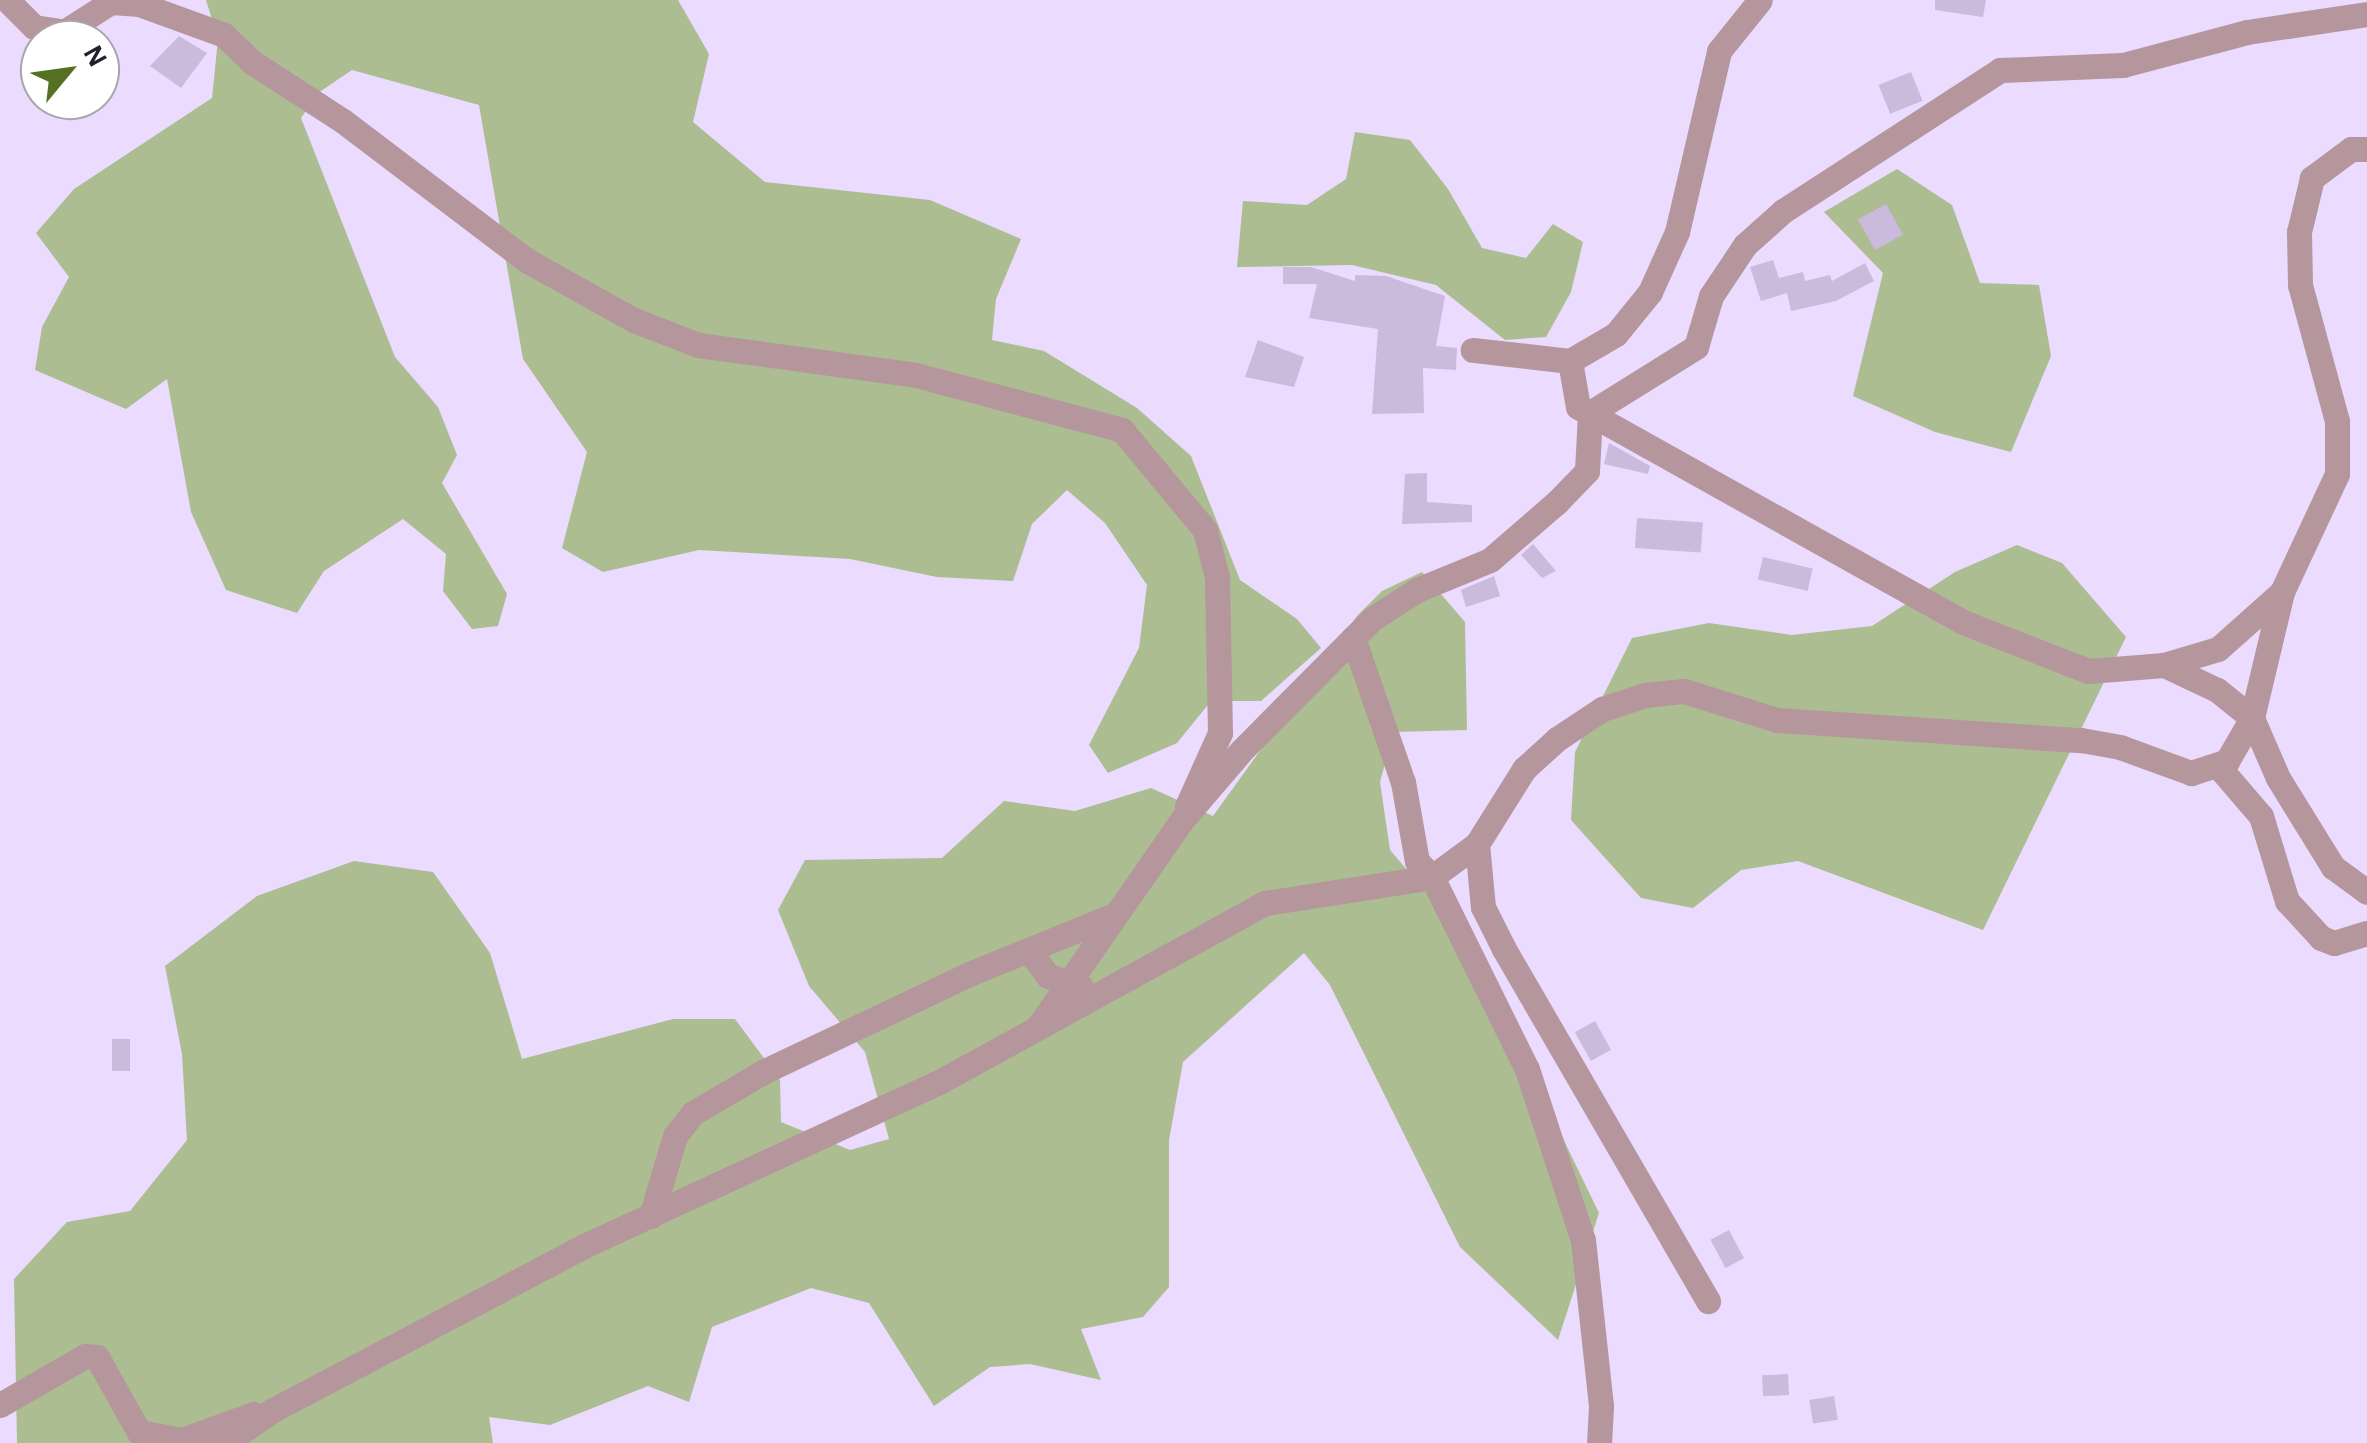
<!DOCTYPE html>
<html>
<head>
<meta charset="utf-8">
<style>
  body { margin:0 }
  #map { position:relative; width:2367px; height:1443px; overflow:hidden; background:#ebdbfe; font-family:"Alegreya Sans",sans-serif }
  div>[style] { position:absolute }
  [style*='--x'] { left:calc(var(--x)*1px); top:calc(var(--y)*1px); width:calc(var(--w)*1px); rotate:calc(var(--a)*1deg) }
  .green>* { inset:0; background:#abbd91 }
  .building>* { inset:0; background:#cabadc; transform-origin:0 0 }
  .minor>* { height:25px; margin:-12.5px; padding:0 12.5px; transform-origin:12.5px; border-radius:12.5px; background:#b5969c }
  span { translate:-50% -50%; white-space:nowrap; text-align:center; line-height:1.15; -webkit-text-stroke:8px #fff; paint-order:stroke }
  .north { position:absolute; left:20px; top:20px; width:100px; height:100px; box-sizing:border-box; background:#fff; border:2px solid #a8a5ab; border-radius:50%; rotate:61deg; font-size:28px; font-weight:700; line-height:40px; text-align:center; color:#251f2c }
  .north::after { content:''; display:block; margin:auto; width:35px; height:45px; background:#567023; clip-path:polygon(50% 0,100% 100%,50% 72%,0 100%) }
</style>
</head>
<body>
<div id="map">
  <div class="green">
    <i style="clip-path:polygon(206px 0,678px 0,709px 54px,693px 122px,765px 182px,930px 200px,1021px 239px,996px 299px,992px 340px,1044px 351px,1137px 408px,1191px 456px,1240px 580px,1297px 619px,1321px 648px,1261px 701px,1211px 701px,1177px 743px,1108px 773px,1089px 745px,1139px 648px,1147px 585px,1105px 523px,1067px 490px,1032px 524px,1013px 581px,937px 577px,850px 559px,699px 550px,603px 572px,562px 548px,587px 452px,523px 359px,479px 105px,352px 70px,318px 93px,301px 118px,395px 357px,438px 407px,457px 455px,442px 483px,507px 594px,498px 626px,472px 629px,443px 591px,446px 554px,403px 519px,324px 571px,297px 613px,226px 590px,191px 512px,167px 379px,126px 409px,35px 370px,42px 327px,69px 277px,36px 233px,74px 189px,212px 98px,218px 39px)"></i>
    <i style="clip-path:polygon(1355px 132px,1410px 140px,1448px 189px,1482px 248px,1526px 258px,1553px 224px,1583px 242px,1571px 292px,1546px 337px,1505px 340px,1436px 285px,1352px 265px,1237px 267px,1243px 201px,1307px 205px,1346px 179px)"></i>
    <i style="clip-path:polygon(1897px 169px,1952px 205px,1980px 283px,2039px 285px,2051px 356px,2011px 452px,1935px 432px,1853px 396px,1883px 273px,1824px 212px)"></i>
    <i style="clip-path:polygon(2017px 545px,2062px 563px,2126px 637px,1983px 930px,1798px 861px,1741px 870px,1693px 908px,1641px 898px,1571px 820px,1575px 752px,1632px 638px,1709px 623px,1792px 635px,1872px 626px,1955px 572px)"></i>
    <i style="clip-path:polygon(1422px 572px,1465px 622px,1467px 730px,1394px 732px,1380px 782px,1390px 850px,1467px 940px,1599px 1213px,1558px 1340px,1460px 1247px,1330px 985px,1304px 953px,1183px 1062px,1169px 1140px,1169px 1287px,1143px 1317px,1081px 1329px,1101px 1380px,1030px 1364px,990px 1367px,934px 1406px,869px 1303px,811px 1288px,712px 1327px,689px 1402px,648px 1386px,550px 1425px,489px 1417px,493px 1443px,232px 1443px,245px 1432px,209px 1443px,17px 1443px,14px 1279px,67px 1222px,130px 1211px,187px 1140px,182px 1054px,165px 966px,257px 896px,354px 861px,433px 872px,490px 953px,522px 1059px,673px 1019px,735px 1019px,780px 1080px,781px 1122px,850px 1150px,889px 1139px,865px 1052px,809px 986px,778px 910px,805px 860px,942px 858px,1004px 801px,1075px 811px,1151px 788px,1213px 816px,1357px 616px,1382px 591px)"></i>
  </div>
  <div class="building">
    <i style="clip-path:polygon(1935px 0,1986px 0,1983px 17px,1935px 10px)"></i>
    <i style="clip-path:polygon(179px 36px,207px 53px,181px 88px,150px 66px)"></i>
    <i style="left:1911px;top:72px;width:31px;height:35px;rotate:68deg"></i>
    <i style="left:1886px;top:204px;width:35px;height:32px;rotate:61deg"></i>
    <i style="clip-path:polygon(1773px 260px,1779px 278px,1803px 272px,1805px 281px,1830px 275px,1832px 281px,1865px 263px,1874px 281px,1836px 301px,1791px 311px,1787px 293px,1761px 301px,1750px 267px)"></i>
    <i style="clip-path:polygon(1283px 267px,1311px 267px,1355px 281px,1355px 275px,1386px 276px,1445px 296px,1436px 346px,1457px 348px,1456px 370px,1423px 368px,1424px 413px,1372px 414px,1378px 329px,1309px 318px,1317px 284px,1283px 284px)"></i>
    <i style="clip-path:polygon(1258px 340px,1304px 357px,1294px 387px,1245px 377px)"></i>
    <i style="clip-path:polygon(1609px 443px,1650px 466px,1648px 474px,1604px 464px)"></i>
    <i style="clip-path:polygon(1427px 473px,1427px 502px,1472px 505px,1472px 522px,1402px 524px,1405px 474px)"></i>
    <i style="left:1637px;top:518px;width:66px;height:30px;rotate:4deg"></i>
    <i style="clip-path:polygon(1533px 544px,1556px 571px,1542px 578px,1521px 555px)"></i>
    <i style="left:1763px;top:557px;width:51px;height:23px;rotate:13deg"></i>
    <i style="clip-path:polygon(1494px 576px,1500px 596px,1466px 607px,1461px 590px)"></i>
    <i style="left:1595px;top:1021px;width:33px;height:23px;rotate:61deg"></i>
    <i style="left:112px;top:1039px;width:18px;height:32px"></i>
    <i style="left:1729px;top:1230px;width:32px;height:21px;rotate:62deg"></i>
    <i style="left:1788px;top:1374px;width:21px;height:26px;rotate:87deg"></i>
    <i style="left:1834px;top:1396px;width:24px;height:25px;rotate:81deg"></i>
  </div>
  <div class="minor">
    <i style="--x:7;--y:0;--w:38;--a:45"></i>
    <i style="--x:34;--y:27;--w:30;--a:9"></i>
    <i style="--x:64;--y:32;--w:56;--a:-32.6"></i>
    <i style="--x:111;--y:2;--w:28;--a:4"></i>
    <i style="--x:139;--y:4;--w:90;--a:20"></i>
    <i style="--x:224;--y:35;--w:39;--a:44"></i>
    <i style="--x:252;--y:62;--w:108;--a:33"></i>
    <i style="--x:343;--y:121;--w:230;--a:37.2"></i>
    <i style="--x:526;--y:260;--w:124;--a:29.1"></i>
    <i style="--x:634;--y:320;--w:69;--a:21.3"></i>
    <i style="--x:698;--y:345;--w:220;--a:7.8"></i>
    <i style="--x:916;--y:375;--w:213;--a:14.9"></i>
    <i style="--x:1122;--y:430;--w:130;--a:50.3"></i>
    <i style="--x:1205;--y:530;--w:49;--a:75.7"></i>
    <i style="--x:1217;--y:577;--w:156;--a:88.9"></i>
    <i style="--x:1220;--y:733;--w:80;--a:114.3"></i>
    <i style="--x:2367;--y:149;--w:16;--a:180"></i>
    <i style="--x:2351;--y:149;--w:49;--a:143.4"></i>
    <i style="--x:2312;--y:178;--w:56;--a:103.5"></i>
    <i style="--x:2299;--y:232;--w:53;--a:88.9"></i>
    <i style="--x:2300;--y:285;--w:141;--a:74.8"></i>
    <i style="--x:2337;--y:421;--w:53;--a:90"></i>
    <i style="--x:2337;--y:474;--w:130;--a:115"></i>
    <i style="--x:2282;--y:592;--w:130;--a:103.4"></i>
    <i style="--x:2252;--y:718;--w:65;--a:66.6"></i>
    <i style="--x:2278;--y:778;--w:105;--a:58.3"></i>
    <i style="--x:2333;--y:867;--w:42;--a:36.3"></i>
    <i style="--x:1570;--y:361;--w:53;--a:-30.4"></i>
    <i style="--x:1616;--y:334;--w:54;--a:-51"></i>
    <i style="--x:1650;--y:292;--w:66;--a:-65.8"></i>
    <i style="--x:1677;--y:232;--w:186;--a:-76.9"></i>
    <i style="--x:1719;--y:51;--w:65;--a:-51.2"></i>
    <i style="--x:1353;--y:638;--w:152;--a:70.9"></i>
    <i style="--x:1403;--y:782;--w:80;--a:80"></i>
    <i style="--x:1417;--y:861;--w:22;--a:47"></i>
    <i style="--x:1432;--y:877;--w:56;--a:-36.3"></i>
    <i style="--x:1477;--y:844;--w:89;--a:-57.9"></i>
    <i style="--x:1524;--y:769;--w:45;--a:-42.3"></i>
    <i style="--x:1557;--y:739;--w:54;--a:-33.7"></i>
    <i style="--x:1602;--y:709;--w:45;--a:-18"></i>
    <i style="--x:1645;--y:695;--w:39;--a:-6"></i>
    <i style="--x:1684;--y:691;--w:97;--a:17.3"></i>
    <i style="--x:1777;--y:720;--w:305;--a:3.8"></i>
    <i style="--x:2081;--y:740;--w:40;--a:10"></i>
    <i style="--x:2120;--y:747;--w:76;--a:20.1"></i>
    <i style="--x:2191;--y:773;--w:38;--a:-18"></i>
    <i style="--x:2227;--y:761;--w:50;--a:-59.8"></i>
    <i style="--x:2252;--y:718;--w:45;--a:-141.3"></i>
    <i style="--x:2217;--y:690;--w:59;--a:-154.7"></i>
    <i style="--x:2164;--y:665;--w:76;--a:175.5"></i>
    <i style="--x:2088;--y:671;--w:134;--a:-158.6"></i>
    <i style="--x:1963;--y:622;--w:441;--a:-150.8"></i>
    <i style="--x:1578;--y:407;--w:47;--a:-99.9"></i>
    <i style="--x:1570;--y:361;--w:98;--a:-173.5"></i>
    <i style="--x:2164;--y:665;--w:56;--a:-16.5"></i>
    <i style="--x:2218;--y:649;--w:86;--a:-41.7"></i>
    <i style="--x:2218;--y:766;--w:66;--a:49.3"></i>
    <i style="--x:2261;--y:816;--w:89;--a:73"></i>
    <i style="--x:2287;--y:901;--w:50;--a:47.4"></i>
    <i style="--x:2321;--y:938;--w:14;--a:21"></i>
    <i style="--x:2334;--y:943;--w:34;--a:-17"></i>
    <i style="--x:1477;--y:844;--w:63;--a:84.6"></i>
    <i style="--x:1483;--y:907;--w:47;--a:63.4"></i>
    <i style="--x:1504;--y:949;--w:407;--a:59.9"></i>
    <i style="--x:1030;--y:952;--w:30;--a:53"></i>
    <i style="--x:1048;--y:976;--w:34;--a:17"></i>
    <i style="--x:1038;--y:1027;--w:252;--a:-55.2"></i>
    <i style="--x:1182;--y:820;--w:92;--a:-49.4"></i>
    <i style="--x:1242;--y:750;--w:185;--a:-45.2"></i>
    <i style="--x:1372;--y:619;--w:54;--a:-32.8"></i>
    <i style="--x:1417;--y:590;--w:79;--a:-22.3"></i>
    <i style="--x:1490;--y:560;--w:89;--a:-40.9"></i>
    <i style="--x:1557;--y:502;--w:43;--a:-45.9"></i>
    <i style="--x:1587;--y:471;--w:58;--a:-87"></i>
    <i style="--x:1590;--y:413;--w:125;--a:-31.9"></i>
    <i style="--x:1696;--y:347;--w:53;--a:-73.6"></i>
    <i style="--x:1711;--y:296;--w:61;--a:-56.3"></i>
    <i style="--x:1745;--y:245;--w:51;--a:-41.8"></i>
    <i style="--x:1783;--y:211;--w:259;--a:-33"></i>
    <i style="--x:2000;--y:70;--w:123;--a:-2.3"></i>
    <i style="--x:2123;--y:65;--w:128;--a:-14.9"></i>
    <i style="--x:2247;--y:32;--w:121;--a:-8.5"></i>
    <i style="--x:651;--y:1216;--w:84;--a:-73.3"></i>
    <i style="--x:675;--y:1136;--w:29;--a:-52"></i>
    <i style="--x:693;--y:1113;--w:83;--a:-30.3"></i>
    <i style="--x:765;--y:1071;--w:226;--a:-25.4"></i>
    <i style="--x:969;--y:974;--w:157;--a:-22.1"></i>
    <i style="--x:0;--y:1405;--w:98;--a:-30"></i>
    <i style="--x:85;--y:1356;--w:12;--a:5"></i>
    <i style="--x:97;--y:1357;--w:86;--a:60.8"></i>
    <i style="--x:139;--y:1432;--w:44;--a:10.5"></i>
    <i style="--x:182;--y:1440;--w:76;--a:-20.1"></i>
    <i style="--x:225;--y:1443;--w:58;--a:-34.5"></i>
    <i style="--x:273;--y:1410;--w:352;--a:-27.8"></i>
    <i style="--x:584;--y:1246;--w:393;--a:-24.8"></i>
    <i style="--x:941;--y:1081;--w:370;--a:-28.8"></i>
    <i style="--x:1265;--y:903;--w:169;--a:-8.8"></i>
    <i style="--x:1432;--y:877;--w:214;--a:63.7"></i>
    <i style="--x:1527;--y:1069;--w:180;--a:71.9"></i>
    <i style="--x:1583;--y:1240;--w:167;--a:83.8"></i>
    <i style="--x:1601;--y:1406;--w:37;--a:93"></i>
  </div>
  <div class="north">N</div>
</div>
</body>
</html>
